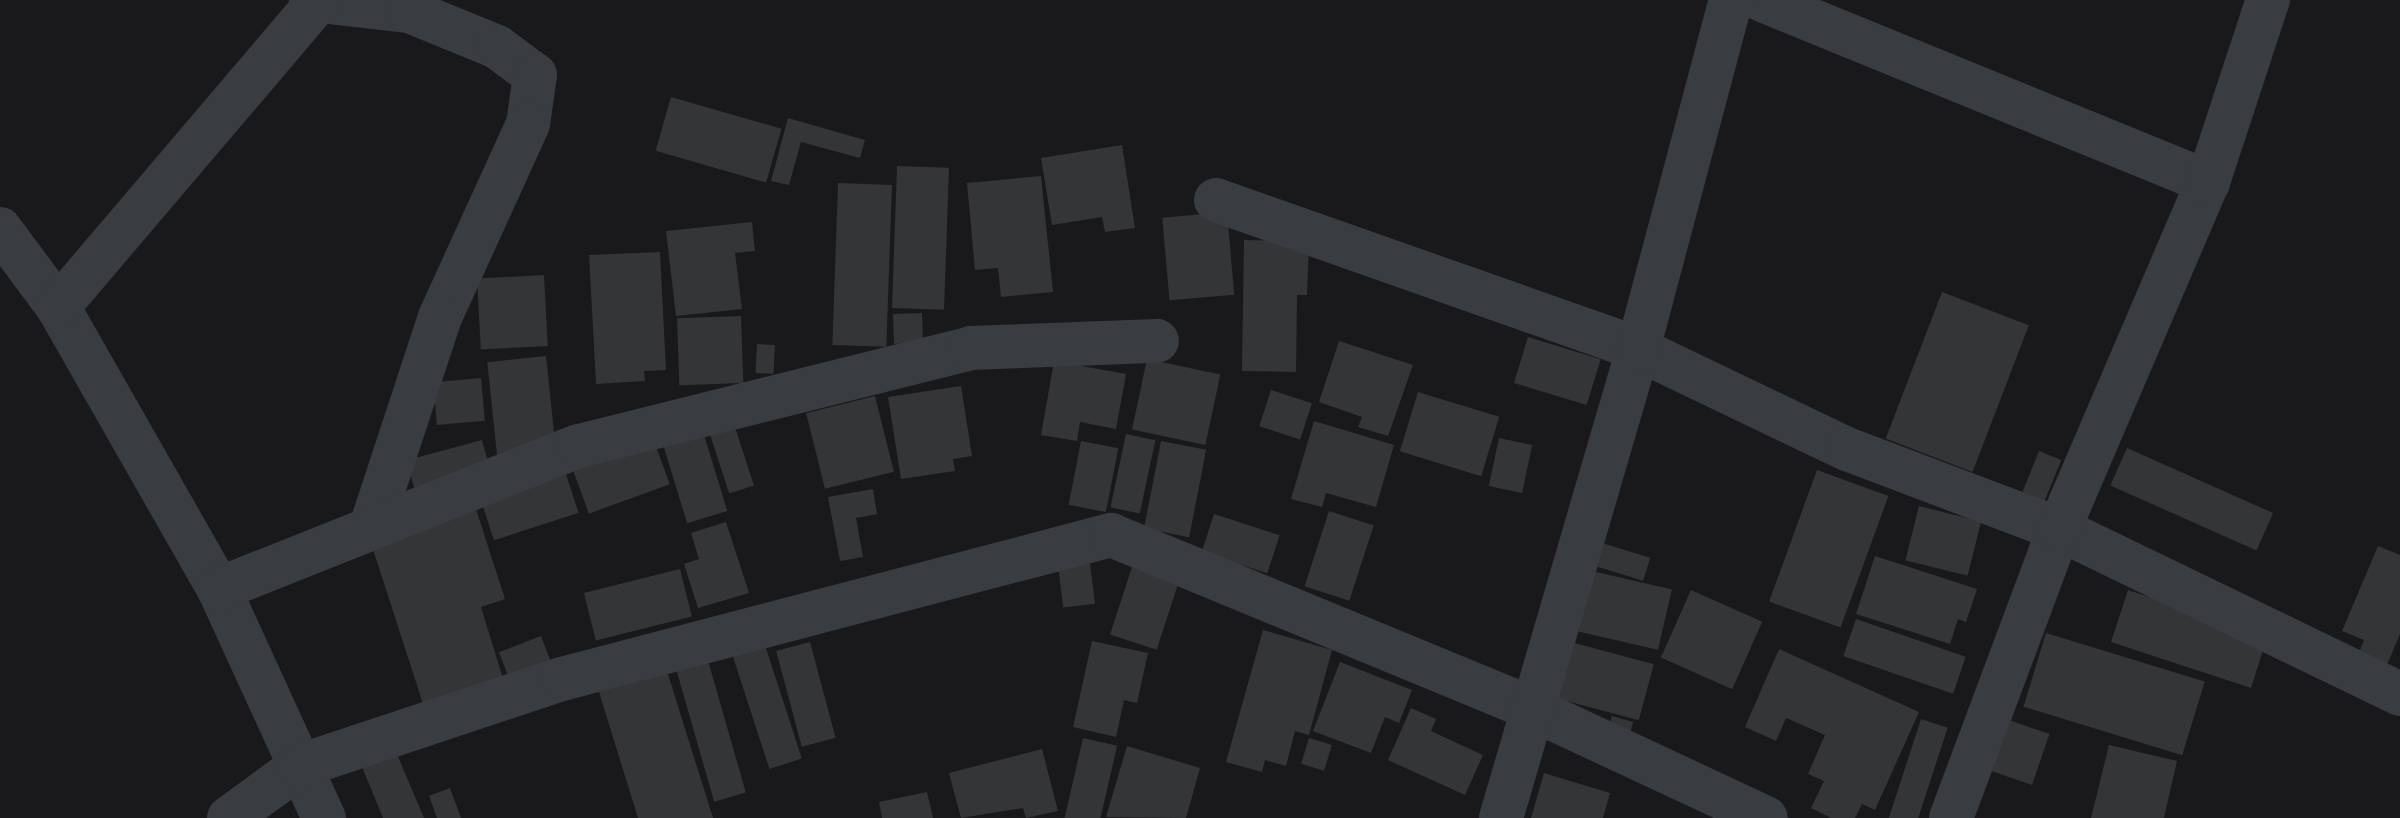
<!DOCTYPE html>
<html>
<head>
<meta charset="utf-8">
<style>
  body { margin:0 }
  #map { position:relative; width:2400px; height:818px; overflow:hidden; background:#19191b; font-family:Jost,sans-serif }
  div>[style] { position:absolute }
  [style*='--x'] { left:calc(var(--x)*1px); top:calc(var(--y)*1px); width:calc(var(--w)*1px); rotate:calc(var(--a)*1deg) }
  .building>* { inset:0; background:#343537; transform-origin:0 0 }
  .minor>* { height:44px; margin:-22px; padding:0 22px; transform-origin:22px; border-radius:22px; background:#393d41 }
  span { translate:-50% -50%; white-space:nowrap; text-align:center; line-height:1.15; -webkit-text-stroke:6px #141416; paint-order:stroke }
</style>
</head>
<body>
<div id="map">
  <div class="building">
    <i style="left:671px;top:97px;width:115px;height:56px;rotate:16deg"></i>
    <i style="clip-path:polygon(788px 118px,865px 140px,860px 158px,801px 142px,789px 185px,771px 181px)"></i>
    <i style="clip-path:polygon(1122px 145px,1135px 228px,1105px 232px,1102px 217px,1052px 225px,1041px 158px)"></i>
    <i style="left:897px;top:166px;width:52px;height:142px;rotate:2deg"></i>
    <i style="clip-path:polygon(1041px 176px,1053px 292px,1001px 297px,998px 268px,975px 270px,967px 183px)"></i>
    <i style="left:838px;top:183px;width:54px;height:162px;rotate:2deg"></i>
    <i style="left:1227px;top:212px;width:83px;height:65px;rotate:85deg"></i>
    <i style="clip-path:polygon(752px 222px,755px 251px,735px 253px,742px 309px,676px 316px,666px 231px)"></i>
    <i style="clip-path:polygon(1244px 240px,1309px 241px,1307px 295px,1297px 295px,1296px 372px,1242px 371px)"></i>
    <i style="clip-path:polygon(660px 252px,666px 370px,644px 371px,645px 381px,596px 384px,589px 255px)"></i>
    <i style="left:544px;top:275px;width:71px;height:67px;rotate:87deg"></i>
    <i style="left:1942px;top:292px;width:93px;height:157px;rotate:21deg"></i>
    <i style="left:922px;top:313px;width:30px;height:29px;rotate:88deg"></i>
    <i style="left:741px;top:316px;width:67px;height:64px;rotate:88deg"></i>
    <i style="left:1528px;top:337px;width:76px;height:48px;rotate:17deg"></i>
    <i style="clip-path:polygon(1339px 341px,1413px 365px,1388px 436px,1358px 427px,1362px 417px,1319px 402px)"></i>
    <i style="left:757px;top:344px;width:18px;height:29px;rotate:3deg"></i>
    <i style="left:546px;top:356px;width:95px;height:59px;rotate:84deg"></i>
    <i style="left:1147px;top:359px;width:75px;height:72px;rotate:12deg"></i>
    <i style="clip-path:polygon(1054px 361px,1126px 374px,1116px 429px,1080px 422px,1077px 441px,1041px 435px)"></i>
    <i style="left:481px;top:378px;width:43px;height:48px;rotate:85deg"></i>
    <i style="clip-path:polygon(961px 386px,972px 456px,953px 459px,955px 471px,901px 479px,888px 397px)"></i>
    <i style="left:1271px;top:390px;width:43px;height:38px;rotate:18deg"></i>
    <i style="left:1418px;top:392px;width:85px;height:62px;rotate:17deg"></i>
    <i style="left:875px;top:396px;width:78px;height:71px;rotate:76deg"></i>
    <i style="left:732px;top:418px;width:71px;height:26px;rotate:72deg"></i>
    <i style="clip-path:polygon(1314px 421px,1394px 445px,1376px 507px,1326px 493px,1322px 507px,1291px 499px)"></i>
    <i style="left:701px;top:425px;width:90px;height:42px;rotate:73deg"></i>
    <i style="left:1126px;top:434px;width:30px;height:75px;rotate:12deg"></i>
    <i style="left:1499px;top:438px;width:34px;height:49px;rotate:12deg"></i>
    <i style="left:482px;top:440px;width:34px;height:78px;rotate:75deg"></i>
    <i style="left:654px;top:441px;width:46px;height:86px;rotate:70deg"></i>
    <i style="left:1081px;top:441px;width:38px;height:65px;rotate:11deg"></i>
    <i style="left:1161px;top:441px;width:46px;height:89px;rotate:11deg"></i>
    <i style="left:2127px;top:448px;width:160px;height:41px;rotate:24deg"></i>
    <i style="left:2039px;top:451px;width:24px;height:47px;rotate:22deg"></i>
    <i style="left:1817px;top:470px;width:76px;height:140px;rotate:20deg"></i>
    <i style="left:565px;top:471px;width:44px;height:89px;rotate:72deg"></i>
    <i style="clip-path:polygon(873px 489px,877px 514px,856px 518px,863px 557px,840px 561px,828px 497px)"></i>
    <i style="clip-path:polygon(475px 506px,505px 599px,481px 607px,505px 685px,425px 710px,370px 540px)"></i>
    <i style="left:1919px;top:506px;width:64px;height:56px;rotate:14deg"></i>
    <i style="left:1329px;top:511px;width:47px;height:79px;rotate:18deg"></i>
    <i style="left:1214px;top:514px;width:69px;height:40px;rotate:18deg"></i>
    <i style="clip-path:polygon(726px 522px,749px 593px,698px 608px,684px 564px,699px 559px,691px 533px)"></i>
    <i style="left:1589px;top:539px;width:64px;height:24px;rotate:17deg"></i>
    <i style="clip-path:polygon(2378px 546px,2400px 555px,2400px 634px,2387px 665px,2359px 653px,2364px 640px,2342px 631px)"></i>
    <i style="clip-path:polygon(1875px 556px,1977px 589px,1966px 622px,1958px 619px,1950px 644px,1856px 614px)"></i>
    <i style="left:1090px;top:563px;width:41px;height:32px;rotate:83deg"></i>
    <i style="left:1132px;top:567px;width:49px;height:71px;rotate:18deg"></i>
    <i style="left:680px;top:569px;width:49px;height:99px;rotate:76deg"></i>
    <i style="left:1592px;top:571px;width:82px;height:62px;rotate:13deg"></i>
    <i style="left:1691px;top:590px;width:78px;height:74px;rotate:24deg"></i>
    <i style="clip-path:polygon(2128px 590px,2238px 626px,2264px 647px,2251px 688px,2111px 642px)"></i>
    <i style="left:1856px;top:619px;width:116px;height:39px;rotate:19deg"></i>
    <i style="clip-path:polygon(1263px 630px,1332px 650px,1309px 735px,1295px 731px,1286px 766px,1265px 760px,1262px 772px,1226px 762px)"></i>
    <i style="left:761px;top:633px;width:132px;height:34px;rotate:72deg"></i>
    <i style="left:2046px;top:633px;width:166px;height:77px;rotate:17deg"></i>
    <i style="left:541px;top:636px;width:31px;height:45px;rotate:69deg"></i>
    <i style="left:1563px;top:640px;width:94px;height:58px;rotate:15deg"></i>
    <i style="clip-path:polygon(1092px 641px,1148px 653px,1137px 703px,1124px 700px,1116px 737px,1073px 727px)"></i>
    <i style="left:810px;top:642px;width:99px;height:35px;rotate:75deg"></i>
    <i style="clip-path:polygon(1779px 649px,1919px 712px,1875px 810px,1862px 804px,1855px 818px,1831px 818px,1811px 808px,1824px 781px,1808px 774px,1825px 735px,1786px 718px,1776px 741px,1745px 727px)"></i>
    <i style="left:707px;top:657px;width:141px;height:33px;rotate:74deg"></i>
    <i style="clip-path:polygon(1340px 662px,1412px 690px,1399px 723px,1385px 717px,1371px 753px,1313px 731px)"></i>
    <i style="clip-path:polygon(667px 671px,713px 818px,638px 818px,599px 692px)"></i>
    <i style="clip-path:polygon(1411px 708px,1436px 719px,1431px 731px,1483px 755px,1465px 795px,1388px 760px)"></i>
    <i style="left:1612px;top:716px;width:22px;height:25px;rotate:16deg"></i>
    <i style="left:1921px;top:719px;width:28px;height:105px;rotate:18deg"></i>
    <i style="left:2006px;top:719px;width:46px;height:54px;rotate:19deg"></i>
    <i style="left:1083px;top:738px;width:35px;height:82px;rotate:13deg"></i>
    <i style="left:1309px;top:738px;width:24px;height:27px;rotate:17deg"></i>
    <i style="clip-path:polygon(2109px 745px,2177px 761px,2164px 818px,2091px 818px)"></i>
    <i style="clip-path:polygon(1127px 746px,1200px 768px,1186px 818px,1106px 817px)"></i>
    <i style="clip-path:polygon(394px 747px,424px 818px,383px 818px,360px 762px)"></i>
    <i style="clip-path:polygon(1042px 749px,1058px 811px,1026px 818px,1023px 808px,961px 818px,949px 773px)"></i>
    <i style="clip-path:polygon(1544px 773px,1610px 793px,1603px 818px,1531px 818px)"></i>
    <i style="clip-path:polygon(450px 788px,461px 818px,437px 818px,429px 796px)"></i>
    <i style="clip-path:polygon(927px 792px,933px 818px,882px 818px,879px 802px)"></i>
  </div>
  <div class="minor">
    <i style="--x:311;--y:0;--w:99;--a:6.4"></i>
    <i style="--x:409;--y:11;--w:95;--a:22.2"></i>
    <i style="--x:497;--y:47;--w:47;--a:36.4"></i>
    <i style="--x:535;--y:75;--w:49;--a:98.1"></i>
    <i style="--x:528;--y:124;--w:212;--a:114.5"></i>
    <i style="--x:440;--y:317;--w:221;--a:108.2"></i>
    <i style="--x:1762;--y:0;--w:482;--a:22.2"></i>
    <i style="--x:1216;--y:200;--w:448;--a:19.4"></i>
    <i style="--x:1638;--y:349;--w:232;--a:25.6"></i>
    <i style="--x:1847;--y:449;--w:227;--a:20.7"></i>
    <i style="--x:2059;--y:529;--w:379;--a:25.8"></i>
    <i style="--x:0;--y:229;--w:97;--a:53.4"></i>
    <i style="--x:58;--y:307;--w:325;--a:60.3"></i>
    <i style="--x:219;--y:589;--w:252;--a:65.4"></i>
    <i style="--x:58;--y:307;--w:403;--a:-49.6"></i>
    <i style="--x:219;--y:589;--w:387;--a:-21.7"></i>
    <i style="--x:579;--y:446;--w:404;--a:-14"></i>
    <i style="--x:971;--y:348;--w:186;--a:-2.2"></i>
    <i style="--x:229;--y:818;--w:88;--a:-36.2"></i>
    <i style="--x:300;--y:766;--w:276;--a:-18.4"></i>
    <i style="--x:562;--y:679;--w:568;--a:-14.7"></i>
    <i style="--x:1111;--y:535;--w:453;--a:22.4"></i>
    <i style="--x:1530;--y:708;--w:260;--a:25"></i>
    <i style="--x:1501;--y:818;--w:489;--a:-73.7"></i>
    <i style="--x:1638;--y:349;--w:361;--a:-75.1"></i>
    <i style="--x:1951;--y:818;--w:309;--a:-69.5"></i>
    <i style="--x:2059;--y:529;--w:378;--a:-66.8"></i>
    <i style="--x:2208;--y:182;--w:192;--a:-71.8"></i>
  </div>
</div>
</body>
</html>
